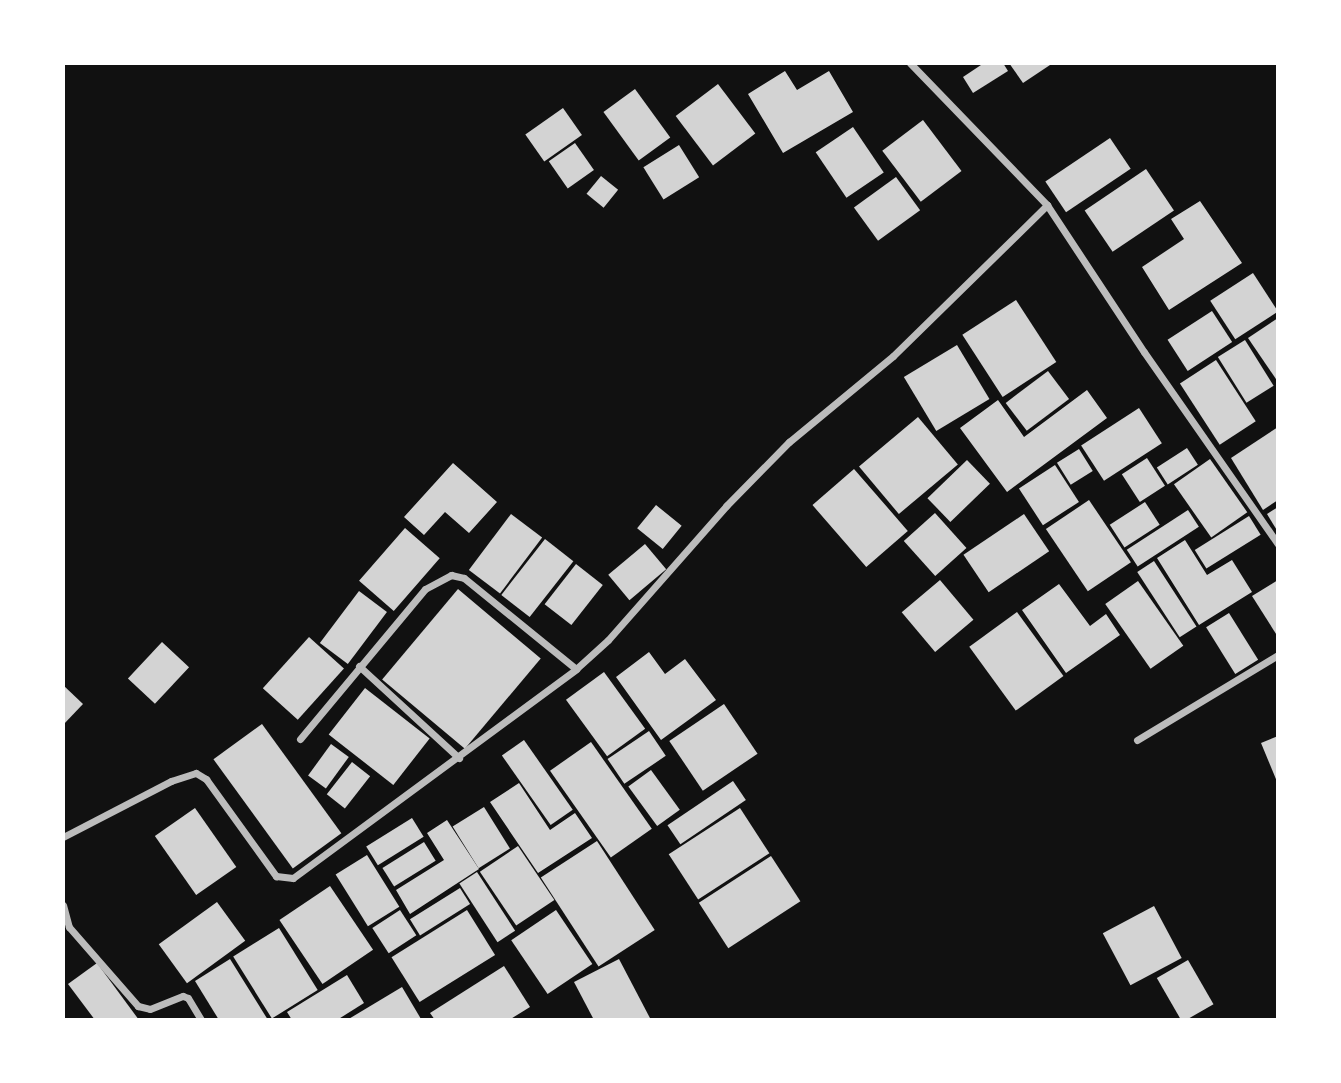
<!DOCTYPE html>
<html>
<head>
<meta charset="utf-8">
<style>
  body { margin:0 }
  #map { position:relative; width:1341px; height:1083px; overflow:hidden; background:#111; font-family:Helvetica,sans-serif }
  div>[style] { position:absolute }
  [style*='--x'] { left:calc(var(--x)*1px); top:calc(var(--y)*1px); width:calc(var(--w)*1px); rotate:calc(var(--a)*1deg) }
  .building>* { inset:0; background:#d3d3d3; transform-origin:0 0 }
  .minor>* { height:7px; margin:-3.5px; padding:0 3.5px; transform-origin:3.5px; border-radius:3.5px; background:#bcbcbc }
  span { translate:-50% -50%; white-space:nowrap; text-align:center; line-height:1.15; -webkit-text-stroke:7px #fff; paint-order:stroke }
  .frame { position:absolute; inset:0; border:65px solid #fff; pointer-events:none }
</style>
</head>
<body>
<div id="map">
  <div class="building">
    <i style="clip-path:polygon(984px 63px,1003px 63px,1008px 71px,973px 93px,963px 77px)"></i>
    <i style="clip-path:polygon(1009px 63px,1053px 63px,1023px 83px)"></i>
    <i style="clip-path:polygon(785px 71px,797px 90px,829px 71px,853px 112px,783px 153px,748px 94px)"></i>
    <i style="left:718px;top:84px;width:62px;height:53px;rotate:53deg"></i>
    <i style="left:635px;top:89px;width:60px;height:39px;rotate:54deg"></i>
    <i style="left:563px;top:108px;width:33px;height:46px;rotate:55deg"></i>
    <i style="left:923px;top:120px;width:64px;height:51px;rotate:53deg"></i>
    <i style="left:853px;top:127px;width:55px;height:45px;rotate:56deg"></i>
    <i style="left:1110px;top:138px;width:37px;height:78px;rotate:56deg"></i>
    <i style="left:575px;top:143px;width:33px;height:32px;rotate:55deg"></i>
    <i style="left:679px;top:145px;width:38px;height:42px;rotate:58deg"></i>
    <i style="left:1146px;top:169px;width:50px;height:74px;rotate:56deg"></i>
    <i style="left:601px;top:176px;width:22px;height:23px;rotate:39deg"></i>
    <i style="left:896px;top:177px;width:41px;height:52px;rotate:54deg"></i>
    <i style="clip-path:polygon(1200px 201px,1242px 263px,1169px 310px,1142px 267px,1184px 239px,1171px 219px)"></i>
    <i style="left:1253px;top:273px;width:46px;height:51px;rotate:57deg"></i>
    <i style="left:1016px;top:300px;width:74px;height:64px;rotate:57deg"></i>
    <i style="left:1212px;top:311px;width:37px;height:53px;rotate:57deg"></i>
    <i style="clip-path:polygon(1278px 318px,1278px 382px,1248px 338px)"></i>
    <i style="left:1245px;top:340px;width:54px;height:32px;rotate:58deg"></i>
    <i style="left:957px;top:345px;width:63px;height:62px;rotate:59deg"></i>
    <i style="left:1216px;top:360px;width:73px;height:43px;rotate:57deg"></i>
    <i style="left:1048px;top:371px;width:35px;height:53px;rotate:53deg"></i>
    <i style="clip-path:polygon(1087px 390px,1107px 418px,1007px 492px,960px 428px,998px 400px,1024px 437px)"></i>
    <i style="left:1139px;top:408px;width:42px;height:69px;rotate:57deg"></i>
    <i style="left:918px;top:417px;width:62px;height:77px;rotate:50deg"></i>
    <i style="clip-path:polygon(1278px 427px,1278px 500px,1263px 510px,1231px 458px)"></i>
    <i style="left:1187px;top:448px;width:20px;height:36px;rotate:57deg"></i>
    <i style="left:1079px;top:449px;width:26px;height:26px;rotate:58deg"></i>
    <i style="left:1147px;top:458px;width:33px;height:30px;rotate:57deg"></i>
    <i style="left:1210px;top:459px;width:65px;height:44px;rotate:55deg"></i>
    <i style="left:967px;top:460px;width:33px;height:55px;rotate:46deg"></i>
    <i style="clip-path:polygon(453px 463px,497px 502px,469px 533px,445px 512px,424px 535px,404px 517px)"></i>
    <i style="left:1055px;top:465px;width:44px;height:43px;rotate:57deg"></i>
    <i style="left:854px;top:469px;width:82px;height:55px;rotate:49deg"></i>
    <i style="left:1089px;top:500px;width:75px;height:52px;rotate:56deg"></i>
    <i style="left:1145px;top:502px;width:27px;height:42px;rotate:57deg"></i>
    <i style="left:656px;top:505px;width:33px;height:30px;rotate:39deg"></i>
    <i style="clip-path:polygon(1278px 507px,1278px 532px,1267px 514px)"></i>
    <i style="left:1188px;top:510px;width:20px;height:73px;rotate:57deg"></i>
    <i style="left:935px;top:513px;width:47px;height:42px;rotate:48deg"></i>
    <i style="left:511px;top:514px;width:39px;height:70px;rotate:37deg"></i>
    <i style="left:1024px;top:514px;width:45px;height:73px;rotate:56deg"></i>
    <i style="left:1249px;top:516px;width:22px;height:64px;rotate:58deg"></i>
    <i style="left:405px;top:528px;width:46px;height:70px;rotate:41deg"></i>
    <i style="left:545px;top:539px;width:36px;height:71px;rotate:38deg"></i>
    <i style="clip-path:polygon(1185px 540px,1207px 575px,1232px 560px,1252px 592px,1199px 625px,1157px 558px)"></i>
    <i style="left:645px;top:544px;width:33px;height:48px;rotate:50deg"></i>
    <i style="left:1154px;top:561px;width:78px;height:20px;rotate:57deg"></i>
    <i style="left:576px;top:564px;width:34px;height:51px;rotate:38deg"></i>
    <i style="left:940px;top:580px;width:52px;height:50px;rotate:50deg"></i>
    <i style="clip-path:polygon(1278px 580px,1278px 637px,1252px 596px)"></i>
    <i style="left:1138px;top:581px;width:79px;height:40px;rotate:55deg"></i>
    <i style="clip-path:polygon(1059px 584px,1090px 626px,1106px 614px,1120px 635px,1066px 673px,1022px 610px)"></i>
    <i style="left:458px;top:589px;width:108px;height:118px;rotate:40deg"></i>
    <i style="left:359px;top:591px;width:35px;height:65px;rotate:37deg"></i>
    <i style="left:1017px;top:612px;width:79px;height:59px;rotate:54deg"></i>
    <i style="left:1229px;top:613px;width:55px;height:27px;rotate:58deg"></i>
    <i style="left:309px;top:637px;width:47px;height:69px;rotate:42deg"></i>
    <i style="left:162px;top:642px;width:37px;height:50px;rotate:43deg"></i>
    <i style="clip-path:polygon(649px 652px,665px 674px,685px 659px,716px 700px,661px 740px,616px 677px)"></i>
    <i style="left:604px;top:672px;width:70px;height:47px;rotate:54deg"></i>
    <i style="clip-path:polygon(63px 685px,83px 704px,63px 725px)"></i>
    <i style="left:365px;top:688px;width:82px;height:59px;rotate:38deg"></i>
    <i style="left:724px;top:704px;width:60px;height:66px;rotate:56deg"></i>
    <i style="left:262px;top:724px;width:135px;height:60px;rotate:54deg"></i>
    <i style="left:649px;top:731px;width:30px;height:50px;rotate:56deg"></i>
    <i style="clip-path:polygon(1278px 736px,1278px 784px,1261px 743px)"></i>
    <i style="left:524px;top:740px;width:85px;height:27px;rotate:55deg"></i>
    <i style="left:591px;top:742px;width:106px;height:50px;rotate:55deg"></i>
    <i style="left:331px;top:744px;width:22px;height:39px;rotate:36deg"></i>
    <i style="left:352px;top:762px;width:23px;height:41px;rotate:38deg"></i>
    <i style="left:651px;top:770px;width:49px;height:28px;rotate:54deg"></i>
    <i style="left:733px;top:781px;width:23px;height:79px;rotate:56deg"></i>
    <i style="clip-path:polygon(519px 783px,550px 830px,575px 813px,592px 838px,538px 873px,490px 802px)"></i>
    <i style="left:484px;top:807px;width:49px;height:37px;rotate:58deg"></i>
    <i style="left:195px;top:808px;width:72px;height:49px;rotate:55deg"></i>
    <i style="left:740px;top:808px;width:54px;height:85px;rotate:57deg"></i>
    <i style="left:412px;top:818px;width:22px;height:54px;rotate:58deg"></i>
    <i style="clip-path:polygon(447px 820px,479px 869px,410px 914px,396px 890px,444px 860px,427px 833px)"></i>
    <i style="left:597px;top:841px;width:106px;height:67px;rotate:57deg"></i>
    <i style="left:424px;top:842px;width:22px;height:49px;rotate:58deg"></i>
    <i style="left:518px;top:846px;width:65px;height:46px;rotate:56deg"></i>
    <i style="left:367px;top:855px;width:61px;height:37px;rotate:58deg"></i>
    <i style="left:771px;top:856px;width:54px;height:86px;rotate:57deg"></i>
    <i style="left:477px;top:872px;width:70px;height:21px;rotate:57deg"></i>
    <i style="left:330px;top:886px;width:77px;height:61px;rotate:56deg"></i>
    <i style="left:460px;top:888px;width:19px;height:59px;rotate:58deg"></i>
    <i style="left:217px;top:902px;width:48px;height:72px;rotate:54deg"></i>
    <i style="left:1154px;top:906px;width:59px;height:58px;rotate:62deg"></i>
    <i style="left:400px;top:910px;width:30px;height:33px;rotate:57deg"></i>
    <i style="left:467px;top:910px;width:53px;height:89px;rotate:58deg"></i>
    <i style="left:556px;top:910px;width:65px;height:54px;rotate:56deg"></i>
    <i style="left:279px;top:928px;width:73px;height:54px;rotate:58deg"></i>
    <i style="clip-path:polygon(230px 959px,268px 1020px,219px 1020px,195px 981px)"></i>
    <i style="clip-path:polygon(619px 959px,651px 1020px,594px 1020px,574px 982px)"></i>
    <i style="left:1188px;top:960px;width:51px;height:36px;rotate:60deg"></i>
    <i style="clip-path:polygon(97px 963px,139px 1020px,95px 1020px,68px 984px)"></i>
    <i style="clip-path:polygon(504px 966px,530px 1007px,509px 1020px,435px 1020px,430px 1013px)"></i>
    <i style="clip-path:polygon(347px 975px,364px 1003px,337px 1020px,292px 1020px,287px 1012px)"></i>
    <i style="clip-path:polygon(402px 987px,421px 1019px,347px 1020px)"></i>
  </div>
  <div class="minor">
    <i style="--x:910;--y:63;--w:197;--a:46"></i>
    <i style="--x:1047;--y:205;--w:176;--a:56.6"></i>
    <i style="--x:1144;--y:352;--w:234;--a:55.1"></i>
    <i style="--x:359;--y:666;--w:136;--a:42.6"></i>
    <i style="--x:300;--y:739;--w:195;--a:-50.2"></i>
    <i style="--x:425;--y:589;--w:30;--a:-28"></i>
    <i style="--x:451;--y:575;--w:13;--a:13"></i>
    <i style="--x:464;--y:578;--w:144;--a:39.1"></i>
    <i style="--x:1137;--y:740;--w:165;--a:-31.1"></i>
    <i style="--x:63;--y:837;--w:122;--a:-27.4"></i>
    <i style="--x:171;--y:781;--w:26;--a:-18"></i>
    <i style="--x:196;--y:773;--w:12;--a:31"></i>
    <i style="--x:206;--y:779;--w:120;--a:54.2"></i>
    <i style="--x:276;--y:876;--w:17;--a:7"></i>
    <i style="--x:293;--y:878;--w:352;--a:-36.4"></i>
    <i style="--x:576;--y:669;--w:43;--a:-42.2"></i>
    <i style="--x:608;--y:640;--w:179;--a:-48.6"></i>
    <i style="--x:726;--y:506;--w:90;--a:-45.5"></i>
    <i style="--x:789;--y:442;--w:135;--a:-39.6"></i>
    <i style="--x:893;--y:356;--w:216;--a:-44.4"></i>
    <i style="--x:63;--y:905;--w:23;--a:75"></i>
    <i style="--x:69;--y:927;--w:105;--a:48.9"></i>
    <i style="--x:138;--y:1006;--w:12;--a:14"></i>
    <i style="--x:150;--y:1009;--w:35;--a:-22"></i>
    <i style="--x:183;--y:996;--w:5;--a:22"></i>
    <i style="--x:188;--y:998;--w:26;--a:59"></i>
  </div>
  <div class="frame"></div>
</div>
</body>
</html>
